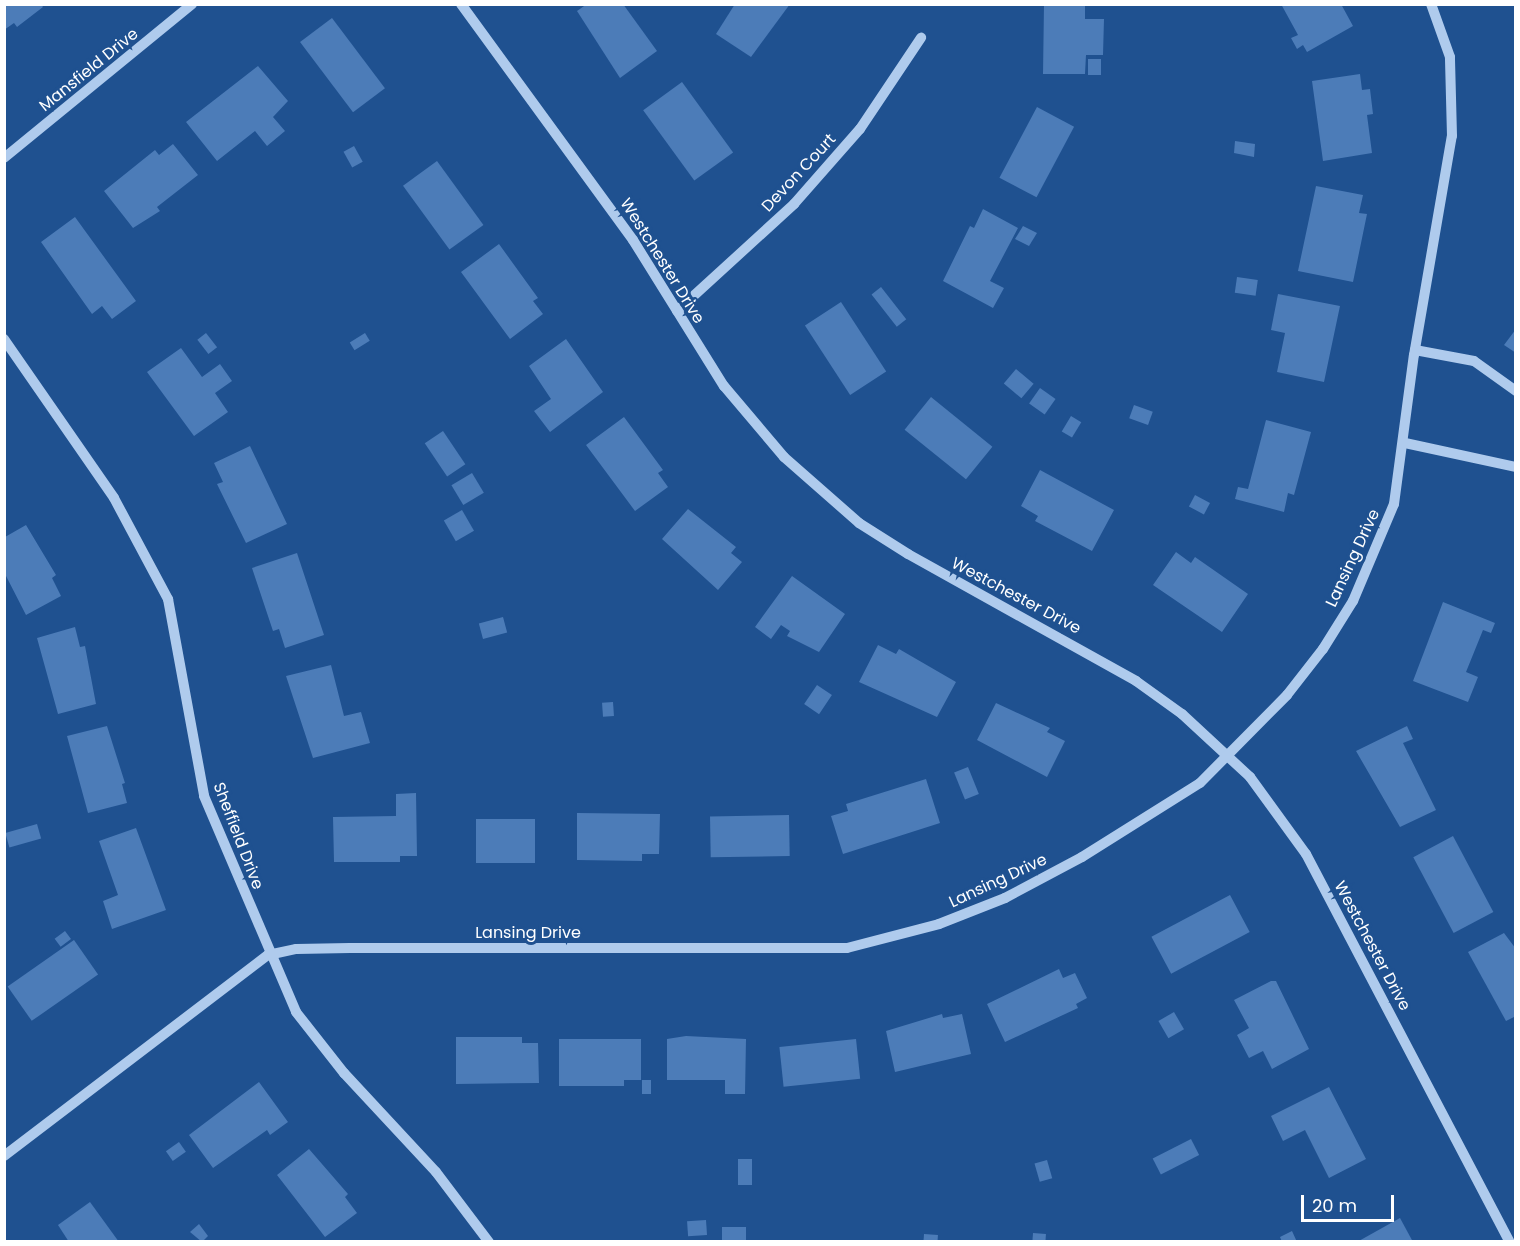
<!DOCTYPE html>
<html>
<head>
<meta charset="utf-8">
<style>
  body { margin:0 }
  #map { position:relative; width:1520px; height:1246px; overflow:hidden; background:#1f5190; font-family:Poppins,sans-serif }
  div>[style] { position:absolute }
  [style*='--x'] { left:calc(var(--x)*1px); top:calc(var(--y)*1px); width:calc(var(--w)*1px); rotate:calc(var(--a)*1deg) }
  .building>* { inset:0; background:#4c7cb8; transform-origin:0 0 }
  .minor>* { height:10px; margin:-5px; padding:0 5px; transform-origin:5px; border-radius:5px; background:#afcbed }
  span { translate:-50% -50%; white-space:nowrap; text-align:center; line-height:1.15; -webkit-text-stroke:6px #1f5190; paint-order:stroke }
  .street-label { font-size:16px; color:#fff }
  .frame { position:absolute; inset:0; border:6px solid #fff; pointer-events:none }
  .scale { position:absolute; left:1301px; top:1195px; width:93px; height:27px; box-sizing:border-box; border:3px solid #fff; border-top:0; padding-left:8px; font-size:18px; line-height:21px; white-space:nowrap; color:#fff; -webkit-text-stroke:4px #1f5190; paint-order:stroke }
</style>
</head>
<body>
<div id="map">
  <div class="building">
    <i style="clip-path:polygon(4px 4px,41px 4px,43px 7px,17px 27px,14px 23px,4px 30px)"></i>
    <i style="clip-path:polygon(587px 4px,623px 4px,657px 51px,620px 78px,577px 11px)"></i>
    <i style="clip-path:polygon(735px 4px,790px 4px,751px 57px,716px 34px)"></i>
    <i style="clip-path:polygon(1044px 4px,1085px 4px,1085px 19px,1104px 19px,1103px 55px,1086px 55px,1085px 74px,1043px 74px)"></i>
    <i style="clip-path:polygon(1281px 4px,1341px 4px,1353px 26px,1307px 52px,1303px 45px,1297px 49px,1291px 38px,1298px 35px)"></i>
    <i style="left:332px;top:18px;width:88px;height:40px;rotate:53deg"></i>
    <i style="left:1088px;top:59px;width:13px;height:16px"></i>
    <i style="clip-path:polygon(258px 66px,288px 101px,273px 117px,285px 131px,267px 146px,255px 131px,217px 161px,186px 122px)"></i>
    <i style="clip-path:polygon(1360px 74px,1362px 90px,1370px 89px,1373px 114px,1367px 115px,1372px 153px,1323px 161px,1312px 81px)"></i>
    <i style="left:682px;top:82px;width:87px;height:48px;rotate:54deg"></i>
    <i style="left:1037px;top:107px;width:42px;height:80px;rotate:28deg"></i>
    <i style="clip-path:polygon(1235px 141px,1255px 144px,1254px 157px,1234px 153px)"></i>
    <i style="clip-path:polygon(173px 144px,198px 175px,157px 207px,160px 211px,133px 228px,104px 191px,155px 150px,159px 155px)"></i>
    <i style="left:354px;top:146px;width:18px;height:12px;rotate:61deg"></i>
    <i style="left:437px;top:161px;width:79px;height:42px;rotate:54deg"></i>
    <i style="clip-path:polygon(1316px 186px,1363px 195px,1359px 213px,1367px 214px,1353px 282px,1298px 271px)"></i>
    <i style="clip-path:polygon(983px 209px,1018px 228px,990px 281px,1004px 288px,993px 308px,943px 281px,970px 226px,974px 228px)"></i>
    <i style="clip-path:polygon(75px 217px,136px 301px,112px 319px,102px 306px,92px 314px,41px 242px)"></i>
    <i style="clip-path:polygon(1023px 226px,1037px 233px,1029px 246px,1015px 239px)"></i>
    <i style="clip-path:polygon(499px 244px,538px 298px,533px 301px,543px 314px,510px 339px,461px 272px)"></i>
    <i style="left:1237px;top:277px;width:21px;height:16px;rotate:8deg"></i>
    <i style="left:881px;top:287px;width:41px;height:12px;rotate:52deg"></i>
    <i style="clip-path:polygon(1278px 294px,1340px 306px,1324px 382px,1277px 372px,1285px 333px,1271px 330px)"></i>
    <i style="left:841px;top:302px;width:83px;height:43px;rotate:57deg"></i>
    <i style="clip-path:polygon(1516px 329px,1516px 353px,1504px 345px)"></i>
    <i style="left:206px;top:333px;width:18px;height:11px;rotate:52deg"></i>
    <i style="left:365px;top:333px;width:9px;height:18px;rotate:58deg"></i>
    <i style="clip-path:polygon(566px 339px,603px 392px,550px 432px,534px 411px,551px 399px,529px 366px)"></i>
    <i style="clip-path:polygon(181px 348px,202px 377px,220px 364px,232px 381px,215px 393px,228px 412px,194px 436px,147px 372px)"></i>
    <i style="left:1016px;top:369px;width:23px;height:19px;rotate:40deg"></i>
    <i style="left:1040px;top:388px;width:19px;height:19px;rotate:35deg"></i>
    <i style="left:931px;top:397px;width:79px;height:42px;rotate:39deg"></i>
    <i style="left:1134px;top:405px;width:20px;height:14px;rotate:20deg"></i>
    <i style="left:1071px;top:416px;width:12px;height:18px;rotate:31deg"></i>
    <i style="clip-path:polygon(624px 417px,663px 470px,658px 473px,668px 487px,635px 511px,586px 445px)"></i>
    <i style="clip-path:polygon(1266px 420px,1311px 432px,1294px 495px,1288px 493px,1284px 512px,1235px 499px,1238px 487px,1248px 489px)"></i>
    <i style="left:443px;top:431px;width:40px;height:22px;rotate:56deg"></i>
    <i style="clip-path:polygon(250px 446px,287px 524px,246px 543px,217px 484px,223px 482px,214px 463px)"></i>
    <i style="clip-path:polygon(1040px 470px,1114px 510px,1092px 551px,1035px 521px,1038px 516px,1021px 506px)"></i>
    <i style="left:472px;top:473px;width:23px;height:24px;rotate:59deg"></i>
    <i style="left:1195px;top:495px;width:17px;height:13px;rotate:28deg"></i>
    <i style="clip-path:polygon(688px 509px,736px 547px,731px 553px,742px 562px,718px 590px,662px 539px)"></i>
    <i style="left:462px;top:510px;width:24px;height:21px;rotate:60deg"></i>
    <i style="clip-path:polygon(26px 525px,56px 575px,52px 578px,61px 596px,26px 615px,5px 574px,5px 537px)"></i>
    <i style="clip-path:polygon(1176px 552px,1191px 563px,1195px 557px,1248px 594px,1222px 632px,1153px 585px)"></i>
    <i style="clip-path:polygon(297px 553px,324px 635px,285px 648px,279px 629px,273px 631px,252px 568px)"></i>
    <i style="clip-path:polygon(792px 576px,845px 614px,819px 652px,787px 636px,790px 631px,781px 625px,771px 639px,755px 627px)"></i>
    <i style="clip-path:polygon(1443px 602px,1495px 623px,1491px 633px,1483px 630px,1466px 672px,1478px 677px,1468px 702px,1413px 681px)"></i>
    <i style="left:503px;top:617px;width:16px;height:25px;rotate:75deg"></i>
    <i style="clip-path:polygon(75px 627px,80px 647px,85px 646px,96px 704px,58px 714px,37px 638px)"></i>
    <i style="clip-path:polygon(878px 645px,896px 654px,899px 649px,956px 682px,937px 717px,859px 682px)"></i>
    <i style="clip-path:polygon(331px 665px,344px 716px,361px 712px,370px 743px,313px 758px,286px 676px)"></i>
    <i style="left:817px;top:685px;width:18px;height:23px;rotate:34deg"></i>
    <i style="left:613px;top:702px;width:14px;height:11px;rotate:86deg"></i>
    <i style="clip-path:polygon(996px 703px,1050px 728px,1047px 732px,1065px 741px,1047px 777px,977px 740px)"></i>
    <i style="clip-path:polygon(107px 726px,125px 783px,122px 784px,127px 803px,88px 813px,67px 736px)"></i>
    <i style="clip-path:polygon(1407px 726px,1413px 739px,1403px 743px,1436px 810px,1400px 827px,1356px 751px)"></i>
    <i style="left:968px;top:767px;width:29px;height:15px;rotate:68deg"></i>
    <i style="clip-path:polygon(926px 779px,940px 823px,843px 854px,831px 816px,848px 811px,846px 804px)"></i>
    <i style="clip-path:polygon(416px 793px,417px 856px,400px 856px,400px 862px,334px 862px,333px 817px,396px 816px,396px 794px)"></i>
    <i style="clip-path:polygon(577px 813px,660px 814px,659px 854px,642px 854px,642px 861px,577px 860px)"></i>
    <i style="left:789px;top:815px;width:41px;height:79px;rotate:89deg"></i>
    <i style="left:476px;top:819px;width:59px;height:44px"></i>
    <i style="left:37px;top:824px;width:15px;height:33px;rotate:74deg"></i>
    <i style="clip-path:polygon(136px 828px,166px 910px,112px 929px,103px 901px,118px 895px,99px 841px)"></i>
    <i style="left:1453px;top:836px;width:86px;height:45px;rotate:62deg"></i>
    <i style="left:1230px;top:895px;width:42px;height:89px;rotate:62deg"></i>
    <i style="left:65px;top:931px;width:10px;height:13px;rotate:53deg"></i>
    <i style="clip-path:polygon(1504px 933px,1516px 949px,1516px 1016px,1506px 1021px,1468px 952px)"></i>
    <i style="left:74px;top:940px;width:42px;height:81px;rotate:55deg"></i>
    <i style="clip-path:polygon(1059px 969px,1063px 978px,1075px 973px,1087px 998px,1076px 1004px,1078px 1008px,1005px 1042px,987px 1004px)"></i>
    <i style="clip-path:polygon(1271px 981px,1276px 981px,1309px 1049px,1272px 1069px,1263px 1051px,1249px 1058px,1237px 1035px,1249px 1028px,1234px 1000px)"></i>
    <i style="left:1174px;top:1012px;width:20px;height:18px;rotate:60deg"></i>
    <i style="clip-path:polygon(942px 1014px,943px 1018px,962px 1014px,971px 1054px,895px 1072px,886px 1031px)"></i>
    <i style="clip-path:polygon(686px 1036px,746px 1039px,745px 1094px,725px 1094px,725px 1080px,667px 1080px,667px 1039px)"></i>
    <i style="clip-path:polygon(456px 1037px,522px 1037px,522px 1043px,538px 1043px,539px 1083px,456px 1084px)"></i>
    <i style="clip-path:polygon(559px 1039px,641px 1039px,641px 1080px,624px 1080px,624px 1086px,559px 1086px)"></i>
    <i style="left:856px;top:1039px;width:40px;height:77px;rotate:84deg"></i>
    <i style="left:642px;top:1080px;width:9px;height:14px"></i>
    <i style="clip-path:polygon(259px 1082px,288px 1122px,270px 1135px,267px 1130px,213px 1168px,189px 1135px)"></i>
    <i style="clip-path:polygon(1329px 1087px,1366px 1159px,1329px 1178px,1305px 1130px,1283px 1141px,1271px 1116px)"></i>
    <i style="left:1191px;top:1139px;width:18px;height:43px;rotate:63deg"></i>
    <i style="left:179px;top:1142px;width:12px;height:16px;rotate:55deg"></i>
    <i style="clip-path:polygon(309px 1149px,348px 1194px,345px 1197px,357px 1213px,325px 1237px,277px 1175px)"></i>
    <i style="left:738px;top:1159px;width:14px;height:26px"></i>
    <i style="left:1047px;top:1160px;width:19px;height:13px;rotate:74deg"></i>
    <i style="clip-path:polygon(90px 1202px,119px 1242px,69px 1242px,58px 1225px)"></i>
    <i style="clip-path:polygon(1400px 1218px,1413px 1242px,1357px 1242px)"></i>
    <i style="left:706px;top:1220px;width:15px;height:19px;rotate:86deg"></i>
    <i style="clip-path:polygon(199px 1224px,208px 1236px,202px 1242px,190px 1232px)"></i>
    <i style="left:746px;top:1227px;width:15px;height:24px;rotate:90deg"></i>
    <i style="clip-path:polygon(1292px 1231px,1297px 1242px,1282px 1242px,1280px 1237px)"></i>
    <i style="left:1033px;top:1233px;width:13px;height:9px;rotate:4deg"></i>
    <i style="left:924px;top:1234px;width:14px;height:8px;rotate:4deg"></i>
  </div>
  <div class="minor">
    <i style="--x:461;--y:4;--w:292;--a:53.9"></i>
    <i style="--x:633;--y:240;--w:172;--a:58.1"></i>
    <i style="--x:724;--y:386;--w:93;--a:49.8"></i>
    <i style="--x:784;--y:457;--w:100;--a:41.3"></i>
    <i style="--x:859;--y:523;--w:58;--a:32.3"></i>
    <i style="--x:908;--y:554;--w:261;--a:29.1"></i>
    <i style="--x:1136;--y:681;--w:57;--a:35.7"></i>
    <i style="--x:1182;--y:714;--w:93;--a:42.8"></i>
    <i style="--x:1250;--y:777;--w:95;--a:54"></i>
    <i style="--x:1306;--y:854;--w:438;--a:62.3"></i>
    <i style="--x:4;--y:158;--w:243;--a:-39.3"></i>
    <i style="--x:677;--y:311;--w:159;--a:-42.4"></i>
    <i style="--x:794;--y:204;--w:100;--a:-48.7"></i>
    <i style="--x:860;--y:129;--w:110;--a:-56.2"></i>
    <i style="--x:4;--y:339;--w:193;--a:55.3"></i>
    <i style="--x:114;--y:498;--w:115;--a:61.9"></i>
    <i style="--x:168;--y:599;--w:200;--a:79.6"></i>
    <i style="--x:204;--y:796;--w:235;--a:66.9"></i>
    <i style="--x:296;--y:1012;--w:78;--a:51.8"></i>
    <i style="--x:344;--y:1073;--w:135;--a:47.1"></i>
    <i style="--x:436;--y:1172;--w:88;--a:52.9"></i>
    <i style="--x:1415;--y:350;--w:60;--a:10.6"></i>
    <i style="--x:1474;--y:361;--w:52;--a:35.5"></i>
    <i style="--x:1405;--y:443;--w:114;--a:12.2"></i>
    <i style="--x:4;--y:1156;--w:332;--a:-37.3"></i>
    <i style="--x:268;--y:955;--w:29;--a:-12"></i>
    <i style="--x:296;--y:949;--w:54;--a:-1.1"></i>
    <i style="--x:350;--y:948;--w:497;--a:0"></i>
    <i style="--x:847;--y:948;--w:95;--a:-14.6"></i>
    <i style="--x:939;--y:924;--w:71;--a:-21.5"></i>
    <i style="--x:1005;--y:898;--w:87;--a:-28"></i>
    <i style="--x:1082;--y:857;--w:139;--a:-32.1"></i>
    <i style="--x:1200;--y:783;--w:124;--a:-45.3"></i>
    <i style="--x:1287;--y:695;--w:58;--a:-52"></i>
    <i style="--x:1323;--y:649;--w:57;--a:-58"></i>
    <i style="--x:1353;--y:601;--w:105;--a:-67.1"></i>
    <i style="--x:1394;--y:504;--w:150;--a:-82.4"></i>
    <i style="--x:1414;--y:355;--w:222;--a:-80.2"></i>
    <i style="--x:1452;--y:136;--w:79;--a:-91.5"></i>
    <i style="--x:1450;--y:57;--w:56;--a:-109.7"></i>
  </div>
  <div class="street-label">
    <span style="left:89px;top:70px;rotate:-39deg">Mansfield Drive</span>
    <span style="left:799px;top:173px;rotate:-47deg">Devon Court</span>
    <span style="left:662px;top:261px;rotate:58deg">Westchester Drive</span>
    <span style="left:1353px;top:558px;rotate:-65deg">Lansing Drive</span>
    <span style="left:1016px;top:596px;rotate:28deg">Westchester Drive</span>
    <span style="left:238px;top:836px;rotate:69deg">Sheffield Drive</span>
    <span style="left:998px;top:881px;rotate:-25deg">Lansing Drive</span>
    <span style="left:528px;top:933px">Lansing Drive</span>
    <span style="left:1372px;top:946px;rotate:62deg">Westchester Drive</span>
  </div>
  <div class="frame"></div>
  <div class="scale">20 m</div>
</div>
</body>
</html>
